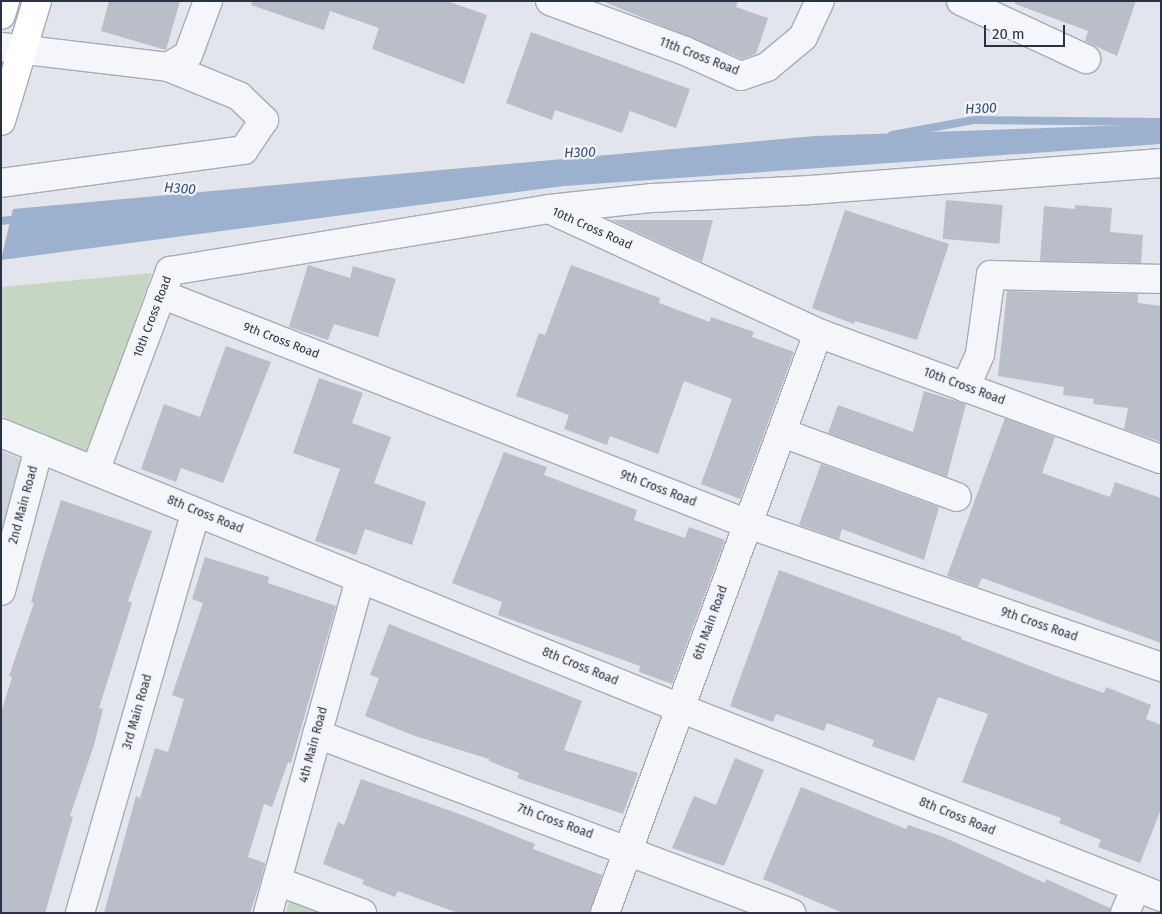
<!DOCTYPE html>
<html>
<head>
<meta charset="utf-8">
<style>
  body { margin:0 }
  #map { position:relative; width:1162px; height:914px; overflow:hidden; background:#e2e5eb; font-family:"Fira Sans",sans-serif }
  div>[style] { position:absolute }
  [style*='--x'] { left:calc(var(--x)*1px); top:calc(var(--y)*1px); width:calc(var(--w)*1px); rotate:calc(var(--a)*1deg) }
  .built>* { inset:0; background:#d0d4dd }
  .green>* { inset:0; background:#c7d6c3 }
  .water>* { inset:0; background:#9cb1cd }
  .stream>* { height:8px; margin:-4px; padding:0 4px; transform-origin:4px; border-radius:4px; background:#9cb1cd }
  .building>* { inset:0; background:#b9bec9; transform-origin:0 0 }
  .roads { filter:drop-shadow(1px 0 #a7abb6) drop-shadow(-1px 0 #a7abb6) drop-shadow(0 1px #a7abb6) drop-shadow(0 -1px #a7abb6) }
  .minor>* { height:28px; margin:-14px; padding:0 14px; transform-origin:14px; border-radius:14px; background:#f5f6f9 }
  .secondary>* { height:28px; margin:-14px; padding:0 14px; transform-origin:14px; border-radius:14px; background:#fff }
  span { translate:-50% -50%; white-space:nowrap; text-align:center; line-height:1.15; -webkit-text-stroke:4.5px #f2f4f8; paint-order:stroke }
  .street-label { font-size:12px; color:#293144 }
  .water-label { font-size:14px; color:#314d7b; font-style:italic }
  .frame { position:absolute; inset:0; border:2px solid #293144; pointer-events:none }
  .scale { position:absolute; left:984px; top:25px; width:81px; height:22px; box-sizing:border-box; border:2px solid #293144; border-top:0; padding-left:6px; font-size:15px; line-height:18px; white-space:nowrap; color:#293144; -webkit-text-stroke:4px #f2f4f8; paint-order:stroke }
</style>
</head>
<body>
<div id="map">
  <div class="built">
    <i style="clip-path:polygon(1px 451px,25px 461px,1px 549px)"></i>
  </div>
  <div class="green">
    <i style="clip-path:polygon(152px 273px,88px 453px,1px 416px,1px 287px)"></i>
    <i style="clip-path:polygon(290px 899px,326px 913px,286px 913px)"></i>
  </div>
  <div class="water">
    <i style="clip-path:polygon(1161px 124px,1161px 144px,564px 186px,1px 260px,13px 209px,815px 136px)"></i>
  </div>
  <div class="stream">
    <i style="--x:892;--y:135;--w:83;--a:-10.4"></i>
    <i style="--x:974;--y:120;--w:187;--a:0.6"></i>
    <i style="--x:1;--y:221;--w:18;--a:-6"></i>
  </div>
  <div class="building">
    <i style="clip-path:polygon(109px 1px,180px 1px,166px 50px,101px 31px)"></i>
    <i style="clip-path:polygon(252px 1px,447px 1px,487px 15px,464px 84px,372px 49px,379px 28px,330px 11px,324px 30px,251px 5px)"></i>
    <i style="clip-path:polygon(602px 1px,738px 1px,736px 7px,768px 18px,756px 54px,742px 59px)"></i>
    <i style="clip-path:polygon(1015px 1px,1136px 1px,1117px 56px,1085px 41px,1088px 31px,1015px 4px)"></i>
    <i style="clip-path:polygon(531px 32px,690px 89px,676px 128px,630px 111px,622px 133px,555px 110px,552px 120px,506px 103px)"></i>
    <i style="left:946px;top:200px;width:57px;height:39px;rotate:5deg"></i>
    <i style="clip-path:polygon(1075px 205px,1112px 208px,1110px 232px,1143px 235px,1141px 263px,1040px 261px,1044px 206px,1075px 209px)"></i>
    <i style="clip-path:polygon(845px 210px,949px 244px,917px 340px,855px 321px,854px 324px,812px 308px)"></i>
    <i style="clip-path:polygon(611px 220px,713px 220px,702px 262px)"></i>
    <i style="clip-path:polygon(308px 265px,350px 278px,353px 266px,396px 279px,378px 337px,334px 324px,328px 340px,289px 327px)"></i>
    <i style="clip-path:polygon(571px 265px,660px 298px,659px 303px,710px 322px,711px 317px,754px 332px,752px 337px,794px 352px,740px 499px,701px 484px,732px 399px,684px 381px,658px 454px,610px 436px,607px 445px,564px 429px,569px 415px,516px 396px,539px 333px,545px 335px)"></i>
    <i style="clip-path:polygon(1007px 291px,1138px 294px,1138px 303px,1161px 306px,1161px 442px,1124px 429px,1128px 408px,1093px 404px,1094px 399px,1063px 395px,1064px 387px,998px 376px)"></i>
    <i style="clip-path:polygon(226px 346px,271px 362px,223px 483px,181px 468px,176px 482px,141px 469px,164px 404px,200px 417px)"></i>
    <i style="clip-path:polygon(319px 378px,363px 393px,352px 423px,391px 437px,374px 483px,426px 502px,412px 545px,365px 529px,356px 555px,315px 541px,340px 469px,293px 453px)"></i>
    <i style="clip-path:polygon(924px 391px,966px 404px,947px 477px,828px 433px,838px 405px,913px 432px)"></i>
    <i style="clip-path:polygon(1005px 418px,1055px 437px,1042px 473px,1110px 497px,1115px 482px,1161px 498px,1161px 643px,982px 578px,978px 587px,947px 576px)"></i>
    <i style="clip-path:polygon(504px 452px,547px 467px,544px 475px,637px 510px,634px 520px,685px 538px,689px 527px,725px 540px,672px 684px,639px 672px,640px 666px,498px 615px,502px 602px,452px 583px)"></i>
    <i style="clip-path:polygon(821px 464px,939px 507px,924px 560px,842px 529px,839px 539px,799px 525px)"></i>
    <i style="clip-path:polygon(61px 500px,152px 531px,128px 601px,132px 603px,99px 708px,103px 709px,94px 745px,70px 816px,73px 817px,45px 913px,1px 913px,1px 713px,12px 677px,9px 676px,34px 603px,31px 602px,42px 562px)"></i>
    <i style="clip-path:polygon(205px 557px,269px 577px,268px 583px,336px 606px,291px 763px,288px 762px,272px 807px,264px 804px,248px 857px,265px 863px,261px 880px,250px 913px,104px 913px,136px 796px,140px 798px,155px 748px,168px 752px,184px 699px,172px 695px,203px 603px,192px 599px)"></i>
    <i style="clip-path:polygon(779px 570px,962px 637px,961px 639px,1056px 676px,1104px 693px,1106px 687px,1151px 705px,1146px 719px,1161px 725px,1161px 809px,1140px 863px,1098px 847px,1101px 840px,1059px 823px,1061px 818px,962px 782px,988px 714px,938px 697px,914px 761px,872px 746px,874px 740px,827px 723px,824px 731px,776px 714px,773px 722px,730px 706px)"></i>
    <i style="clip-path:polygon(389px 624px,582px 701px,564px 750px,638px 773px,623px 814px,517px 778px,519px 773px,489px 761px,489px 759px,415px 736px,365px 716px,379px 678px,370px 675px)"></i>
    <i style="clip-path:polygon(735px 758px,764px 770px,724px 866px,672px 848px,694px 796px,716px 805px)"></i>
    <i style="clip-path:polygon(361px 779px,465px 816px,535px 844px,533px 849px,602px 875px,590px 913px,458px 913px,398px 891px,395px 897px,362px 884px,364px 880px,323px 864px,338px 822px,344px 825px)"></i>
    <i style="clip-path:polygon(801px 787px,906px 829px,908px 825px,941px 836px,1045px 883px,1046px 879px,1110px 908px,1110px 913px,843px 913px,763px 879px)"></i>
  </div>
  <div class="roads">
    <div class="minor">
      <i style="--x:550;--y:1;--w:144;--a:20.3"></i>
      <i style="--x:685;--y:51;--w:61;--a:24.1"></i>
      <i style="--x:741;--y:76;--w:28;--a:-19"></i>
      <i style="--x:767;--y:67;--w:47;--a:-39.8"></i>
      <i style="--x:803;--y:37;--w:40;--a:-65"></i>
      <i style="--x:961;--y:1;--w:138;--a:24.9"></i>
      <i style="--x:1;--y:47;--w:168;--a:6.8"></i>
      <i style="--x:168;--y:67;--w:77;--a:22.2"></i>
      <i style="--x:239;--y:96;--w:35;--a:44"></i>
      <i style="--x:264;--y:120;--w:36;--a:124"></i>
      <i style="--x:244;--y:150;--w:245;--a:172.3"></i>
      <i style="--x:168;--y:67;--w:23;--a:-31"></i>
      <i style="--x:188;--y:55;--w:58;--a:-69.7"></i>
      <i style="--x:549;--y:209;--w:104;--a:-6.1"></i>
      <i style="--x:652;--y:198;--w:159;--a:-2.9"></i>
      <i style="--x:811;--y:190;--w:351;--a:-4.4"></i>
      <i style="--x:161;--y:294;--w:630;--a:21.4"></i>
      <i style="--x:748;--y:524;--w:437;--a:19.1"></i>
      <i style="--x:965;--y:388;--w:37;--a:-66"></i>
      <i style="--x:980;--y:354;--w:80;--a:-82.1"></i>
      <i style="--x:991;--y:275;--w:170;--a:1.3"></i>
      <i style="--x:1;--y:433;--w:733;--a:22.05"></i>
      <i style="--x:680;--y:708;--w:517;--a:21.45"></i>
      <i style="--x:783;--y:433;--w:185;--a:20.2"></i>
      <i style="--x:95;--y:471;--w:214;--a:-69.4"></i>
      <i style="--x:170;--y:271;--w:384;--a:-9.3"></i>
      <i style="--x:549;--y:209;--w:296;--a:24.7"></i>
      <i style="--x:818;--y:333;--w:365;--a:20.2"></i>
      <i style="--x:1;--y:591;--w:148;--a:-75.1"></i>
      <i style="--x:317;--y:734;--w:507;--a:20.69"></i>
      <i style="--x:277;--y:881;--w:91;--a:20.6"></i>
      <i style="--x:80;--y:913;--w:417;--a:-73.9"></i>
      <i style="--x:268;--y:913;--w:347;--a:-74.6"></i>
      <i style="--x:605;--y:913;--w:618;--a:-69.83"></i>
      <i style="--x:1125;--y:913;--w:28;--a:-67"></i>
    </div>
    <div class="secondary">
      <i style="--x:1;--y:15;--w:15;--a:-74"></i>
      <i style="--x:1;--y:121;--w:125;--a:-73.3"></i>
    </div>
  </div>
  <div class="street-label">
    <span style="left:699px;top:57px;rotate:21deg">11th Cross Road</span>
    <span style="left:592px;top:229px;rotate:24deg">10th Cross Road</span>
    <span style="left:153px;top:317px;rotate:-69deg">10th Cross Road</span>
    <span style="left:281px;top:341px;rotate:21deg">9th Cross Road</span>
    <span style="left:964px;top:387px;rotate:20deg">10th Cross Road</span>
    <span style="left:658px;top:489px;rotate:21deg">9th Cross Road</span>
    <span style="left:24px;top:505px;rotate:-75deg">2nd Main Road</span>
    <span style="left:205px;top:515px;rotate:22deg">8th Cross Road</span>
    <span style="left:711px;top:623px;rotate:-70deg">6th Main Road</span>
    <span style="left:1039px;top:625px;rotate:19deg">9th Cross Road</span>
    <span style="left:580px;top:667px;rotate:22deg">8th Cross Road</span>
    <span style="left:138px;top:712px;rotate:-74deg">3rd Main Road</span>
    <span style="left:314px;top:745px;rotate:-75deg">4th Main Road</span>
    <span style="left:957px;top:817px;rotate:22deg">8th Cross Road</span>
    <span style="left:555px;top:822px;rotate:20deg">7th Cross Road</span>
  </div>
  <div class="water-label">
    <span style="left:981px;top:109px;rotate:-3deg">H300</span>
    <span style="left:580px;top:153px;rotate:-2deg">H300</span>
    <span style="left:180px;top:189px;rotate:4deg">H300</span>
  </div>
  <div class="frame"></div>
  <div class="scale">20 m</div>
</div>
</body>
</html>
